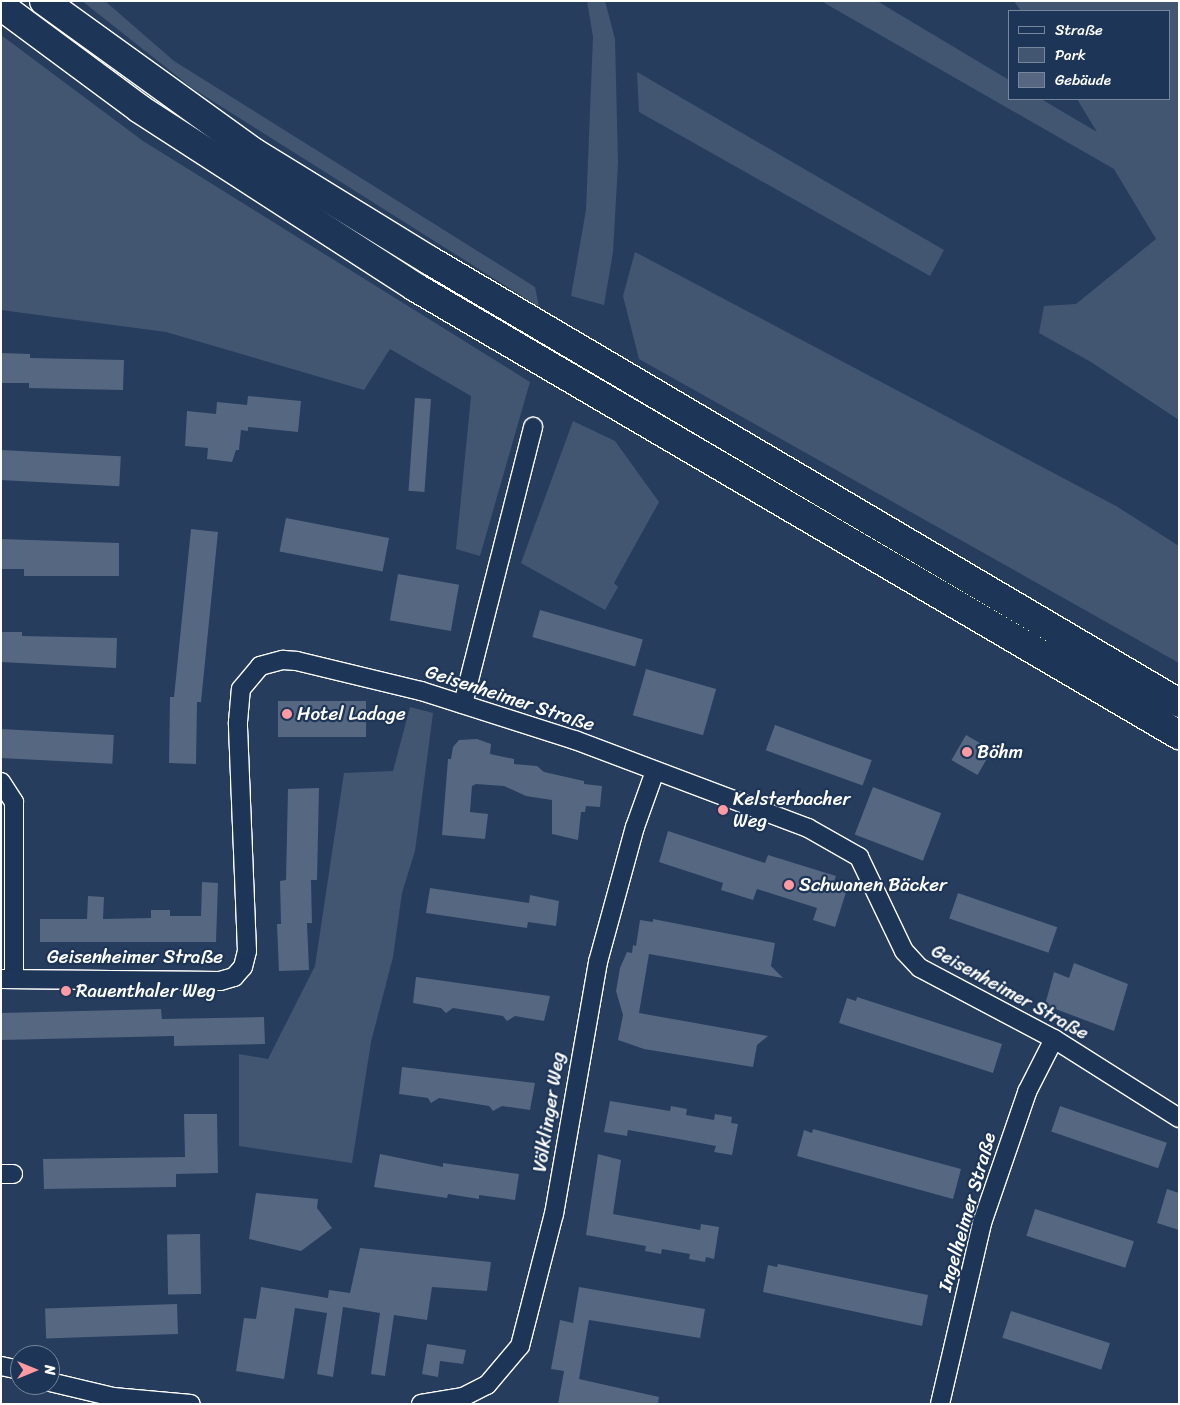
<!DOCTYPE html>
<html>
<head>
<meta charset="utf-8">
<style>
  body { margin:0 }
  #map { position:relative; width:1180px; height:1405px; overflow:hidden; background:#263d5e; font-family:Sriracha,sans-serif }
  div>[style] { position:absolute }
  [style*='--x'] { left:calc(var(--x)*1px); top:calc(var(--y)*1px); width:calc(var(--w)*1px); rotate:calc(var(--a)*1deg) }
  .green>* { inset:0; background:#425672 }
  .building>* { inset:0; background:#556781; transform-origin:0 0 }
  .roads { filter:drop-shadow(1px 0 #fff) drop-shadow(-1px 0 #fff) drop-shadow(0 1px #fff) drop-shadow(0 -1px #fff) }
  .street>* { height:18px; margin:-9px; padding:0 9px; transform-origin:9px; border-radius:9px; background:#1d3557 }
  .highway>* { height:28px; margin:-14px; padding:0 14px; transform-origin:14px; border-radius:14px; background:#1d3557 }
  .dots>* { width:14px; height:14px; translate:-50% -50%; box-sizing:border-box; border:2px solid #1d3557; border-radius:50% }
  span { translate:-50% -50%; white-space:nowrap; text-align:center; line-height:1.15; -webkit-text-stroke:4.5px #1d3557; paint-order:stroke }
  .street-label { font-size:19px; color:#fff }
  .poi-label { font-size:19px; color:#fff }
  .left { translate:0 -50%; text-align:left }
  .frame { position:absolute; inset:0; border:2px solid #fff; pointer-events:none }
  .legend { position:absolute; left:1008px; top:10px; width:162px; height:90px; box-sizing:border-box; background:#1d3557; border:1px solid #77869a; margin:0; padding:6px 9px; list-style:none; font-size:15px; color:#fff }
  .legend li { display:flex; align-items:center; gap:10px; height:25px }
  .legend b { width:25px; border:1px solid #77869a }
  .north { position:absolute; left:10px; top:1345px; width:50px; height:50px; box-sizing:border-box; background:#1d3557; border:1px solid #77869a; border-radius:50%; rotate:90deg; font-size:14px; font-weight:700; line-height:20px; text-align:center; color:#fff }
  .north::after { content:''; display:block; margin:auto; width:18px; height:22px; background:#ff9aa2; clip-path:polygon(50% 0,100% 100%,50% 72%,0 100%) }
</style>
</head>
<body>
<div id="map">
  <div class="green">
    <i style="clip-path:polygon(82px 1px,105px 1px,174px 61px,535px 287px,539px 307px,192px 88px)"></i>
    <i style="clip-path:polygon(587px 1px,605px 1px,615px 39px,618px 163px,613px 252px,604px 305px,571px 296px,586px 210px,593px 37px)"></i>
    <i style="clip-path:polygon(821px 1px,877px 1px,1009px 80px,1009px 99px,1041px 99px,1097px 132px,1077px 99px,1169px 99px,1169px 11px,1021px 11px,1014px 1px,1179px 1px,1179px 420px,1091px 362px,1039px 333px,1044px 306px,1076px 304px,1156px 239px,1114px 169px)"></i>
    <i style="clip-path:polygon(1px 35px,143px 141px,530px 382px,480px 556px,456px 549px,471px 396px,390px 349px,364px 390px,166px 332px,1px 310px)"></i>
    <i style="clip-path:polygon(637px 72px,944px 250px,930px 276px,639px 112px)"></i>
    <i style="clip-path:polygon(635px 252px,1116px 506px,1179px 546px,1179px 663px,639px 359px,623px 296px)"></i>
    <i style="clip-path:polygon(573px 421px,615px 441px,659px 502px,614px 583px,618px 587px,605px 610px,521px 563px)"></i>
    <i style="clip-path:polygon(410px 707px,433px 713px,415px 851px,402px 893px,393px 957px,371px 1042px,352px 1163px,239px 1146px,239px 1054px,268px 1059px,315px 966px,344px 773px,393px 771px)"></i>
  </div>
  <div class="building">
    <i style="clip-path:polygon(1px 353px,30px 354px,30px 358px,124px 360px,123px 390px,29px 388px,29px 383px,1px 383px)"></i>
    <i style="clip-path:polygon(248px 396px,301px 401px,298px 432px,248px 427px,248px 431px,241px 430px,239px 450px,236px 450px,232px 462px,207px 459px,208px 448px,185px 446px,187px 411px,216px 414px,217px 402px,247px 405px)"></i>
    <i style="left:415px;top:398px;width:16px;height:93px;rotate:4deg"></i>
    <i style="left:1px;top:450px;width:120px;height:30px;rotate:3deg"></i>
    <i style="left:286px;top:518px;width:105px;height:34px;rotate:11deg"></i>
    <i style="clip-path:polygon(191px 529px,218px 532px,201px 702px,197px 702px,196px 764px,169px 763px,170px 697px,174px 697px)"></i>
    <i style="clip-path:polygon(1px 539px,119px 543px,119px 576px,24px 576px,24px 569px,1px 569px)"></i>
    <i style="left:398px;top:574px;width:62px;height:47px;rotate:10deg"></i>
    <i style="left:540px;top:610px;width:107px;height:28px;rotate:16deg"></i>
    <i style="clip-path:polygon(1px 632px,22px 632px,22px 636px,117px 638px,116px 668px,1px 662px)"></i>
    <i style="left:646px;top:669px;width:73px;height:48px;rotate:16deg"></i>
    <i style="left:366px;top:701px;width:36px;height:88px;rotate:90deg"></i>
    <i style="left:775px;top:725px;width:103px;height:27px;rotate:20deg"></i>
    <i style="left:1px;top:729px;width:113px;height:29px;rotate:3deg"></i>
    <i style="left:966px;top:735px;width:30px;height:29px;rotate:30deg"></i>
    <i style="clip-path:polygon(477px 739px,491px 744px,490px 754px,514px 759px,514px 764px,537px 766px,544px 772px,584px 781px,584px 784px,602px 786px,600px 807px,586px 806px,585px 812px,581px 812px,578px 840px,552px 834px,552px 800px,526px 796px,504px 786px,476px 784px,472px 786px,470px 812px,488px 814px,485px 839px,442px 835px,448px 759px,451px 759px,453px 747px,459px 740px)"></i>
    <i style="left:873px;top:787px;width:73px;height:51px;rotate:21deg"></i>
    <i style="clip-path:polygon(319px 788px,317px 880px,311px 880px,312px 923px,307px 923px,309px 970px,279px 971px,277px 924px,281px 924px,280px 881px,286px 880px,288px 789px)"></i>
    <i style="clip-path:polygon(668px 831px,765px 863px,768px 855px,836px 876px,834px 882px,848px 886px,835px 927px,813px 920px,817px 908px,757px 889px,753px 900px,721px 890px,723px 883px,659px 862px)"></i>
    <i style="clip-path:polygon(202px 882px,218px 883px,216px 942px,40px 942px,40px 919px,87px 919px,88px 896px,104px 897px,103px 919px,151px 918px,151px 910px,170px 910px,170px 916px,201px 916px)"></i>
    <i style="clip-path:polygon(430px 888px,529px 903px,530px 895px,559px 901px,556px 926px,528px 922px,527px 928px,426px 913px)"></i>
    <i style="left:958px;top:893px;width:105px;height:27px;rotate:19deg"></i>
    <i style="clip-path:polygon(653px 919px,775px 943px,771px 966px,783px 978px,649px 954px,639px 1013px,768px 1036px,757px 1045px,753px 1067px,644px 1049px,618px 1040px,623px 1015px,616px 991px,620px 968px,627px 952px,632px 953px,633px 945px,636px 946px,640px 920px,653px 922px)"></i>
    <i style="clip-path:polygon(1074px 963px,1128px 984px,1114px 1031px,1045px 1005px,1054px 972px,1069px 978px)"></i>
    <i style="clip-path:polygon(416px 977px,550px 996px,547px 1009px,544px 1021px,515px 1016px,507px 1021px,503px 1016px,453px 1008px,446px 1013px,441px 1008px,413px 1003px)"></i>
    <i style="clip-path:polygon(857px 997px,1002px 1044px,993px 1073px,839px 1023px,847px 998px,856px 1001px)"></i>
    <i style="clip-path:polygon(161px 1009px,162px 1019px,264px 1017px,265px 1044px,174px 1046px,174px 1036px,1px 1040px,1px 1013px)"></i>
    <i style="clip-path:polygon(402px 1067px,535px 1083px,530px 1110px,502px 1106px,493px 1111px,489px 1106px,439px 1098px,431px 1103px,428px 1098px,399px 1094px)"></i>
    <i style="clip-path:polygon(610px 1101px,670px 1111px,671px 1106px,687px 1109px,686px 1115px,714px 1120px,715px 1114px,732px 1117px,731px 1123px,738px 1124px,732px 1155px,714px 1152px,716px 1146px,679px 1139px,628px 1130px,627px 1136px,604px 1132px)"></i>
    <i style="left:1060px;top:1106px;width:113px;height:27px;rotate:19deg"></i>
    <i style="clip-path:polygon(184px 1114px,217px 1114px,218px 1173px,176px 1174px,176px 1187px,44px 1189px,43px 1159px,185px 1157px)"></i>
    <i style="clip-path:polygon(813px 1129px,961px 1169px,953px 1199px,797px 1156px,804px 1130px,812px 1133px)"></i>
    <i style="clip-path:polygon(380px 1154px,443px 1167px,443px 1163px,519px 1174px,515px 1200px,479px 1195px,479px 1199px,448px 1194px,447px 1198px,374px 1187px)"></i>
    <i style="clip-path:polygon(598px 1154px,621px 1160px,613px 1214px,700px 1230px,701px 1224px,719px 1227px,714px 1259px,706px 1257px,705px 1262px,689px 1259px,690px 1254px,662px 1249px,661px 1254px,645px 1251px,646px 1246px,586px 1235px)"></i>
    <i style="clip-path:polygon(1167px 1189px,1179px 1193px,1179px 1230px,1157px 1223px)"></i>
    <i style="clip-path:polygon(256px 1193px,318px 1199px,317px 1208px,332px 1228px,301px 1251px,249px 1239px)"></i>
    <i style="left:1035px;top:1209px;width:104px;height:28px;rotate:18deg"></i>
    <i style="left:200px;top:1234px;width:60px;height:33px;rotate:89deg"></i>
    <i style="clip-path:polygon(360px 1248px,491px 1262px,487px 1291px,432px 1287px,427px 1320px,394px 1315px,385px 1376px,371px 1374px,380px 1313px,343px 1307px,333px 1377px,317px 1374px,327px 1313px,295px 1308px,284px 1379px,236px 1371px,244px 1318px,256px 1319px,261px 1287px,328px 1298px,329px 1290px,350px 1293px)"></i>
    <i style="clip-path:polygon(778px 1264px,928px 1295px,922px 1326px,763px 1292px,768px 1265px,777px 1267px)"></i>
    <i style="clip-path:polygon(579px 1287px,705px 1309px,700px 1338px,589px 1320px,579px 1379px,659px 1397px,658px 1404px,558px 1404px,564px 1371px,551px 1369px,560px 1320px,573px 1323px)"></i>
    <i style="left:177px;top:1304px;width:30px;height:132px;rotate:88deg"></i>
    <i style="left:1011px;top:1311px;width:104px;height:28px;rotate:18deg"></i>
    <i style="clip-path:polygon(427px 1344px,466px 1350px,463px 1364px,440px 1361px,438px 1377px,422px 1374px)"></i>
  </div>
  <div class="roads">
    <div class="street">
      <i style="--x:463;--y:704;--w:286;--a:-75.8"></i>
      <i style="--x:1;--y:782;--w:24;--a:57"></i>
      <i style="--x:14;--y:802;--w:177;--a:90"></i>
      <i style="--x:1;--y:979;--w:219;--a:0.5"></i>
      <i style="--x:220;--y:981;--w:15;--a:-16"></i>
      <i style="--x:234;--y:977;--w:13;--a:-48"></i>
      <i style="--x:243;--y:967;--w:16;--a:-76"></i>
      <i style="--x:247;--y:951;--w:229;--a:-92.3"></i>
      <i style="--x:238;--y:722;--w:33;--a:-85"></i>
      <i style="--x:241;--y:689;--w:30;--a:-50"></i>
      <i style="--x:260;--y:666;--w:24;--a:-15"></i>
      <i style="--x:283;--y:660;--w:14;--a:4"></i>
      <i style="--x:297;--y:661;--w:128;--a:13.6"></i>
      <i style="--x:421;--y:691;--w:162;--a:17.7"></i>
      <i style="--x:575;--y:740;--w:249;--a:20.7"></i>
      <i style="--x:808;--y:828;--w:59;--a:29.6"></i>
      <i style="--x:859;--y:857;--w:104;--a:64.4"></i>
      <i style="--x:904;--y:951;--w:23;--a:47"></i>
      <i style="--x:920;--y:968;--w:152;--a:27.9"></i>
      <i style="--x:1054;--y:1039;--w:148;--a:32.3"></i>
      <i style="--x:1;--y:1174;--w:12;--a:0"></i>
      <i style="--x:1;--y:1366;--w:19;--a:12"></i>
      <i style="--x:50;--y:1382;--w:65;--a:13.4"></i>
      <i style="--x:113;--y:1397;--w:78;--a:5.1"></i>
      <i style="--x:421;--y:1404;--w:43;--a:-9.5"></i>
      <i style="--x:463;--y:1397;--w:27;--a:-27"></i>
      <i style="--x:487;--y:1385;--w:51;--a:-49.8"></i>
      <i style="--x:520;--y:1346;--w:136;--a:-75.6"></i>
      <i style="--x:554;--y:1214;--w:256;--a:-80.1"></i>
      <i style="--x:598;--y:962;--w:140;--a:-74.7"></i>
      <i style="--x:635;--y:827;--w:59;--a:-70.3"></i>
      <i style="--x:940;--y:1404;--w:186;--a:-76.9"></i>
      <i style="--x:982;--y:1223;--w:139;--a:-71"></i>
      <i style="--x:1027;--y:1092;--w:59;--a:-63"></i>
    </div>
    <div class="highway">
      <i style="--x:44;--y:1;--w:260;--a:35.8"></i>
      <i style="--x:255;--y:153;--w:204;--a:31.6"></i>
      <i style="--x:429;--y:260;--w:871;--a:30.57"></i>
      <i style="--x:1;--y:6;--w:173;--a:36.5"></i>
      <i style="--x:140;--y:109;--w:328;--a:32.9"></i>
      <i style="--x:415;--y:287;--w:886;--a:30.39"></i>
    </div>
  </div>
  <div class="dots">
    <i style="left:287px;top:714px;background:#ff9aa2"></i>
    <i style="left:967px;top:752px;background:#ff9aa2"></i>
    <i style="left:723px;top:810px;background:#ff9aa2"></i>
    <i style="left:789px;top:885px;background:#ff9aa2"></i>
    <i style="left:66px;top:991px;background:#ff9aa2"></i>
  </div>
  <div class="street-label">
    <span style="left:510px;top:698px;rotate:18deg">Geisenheimer Straße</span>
    <span style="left:135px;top:957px">Geisenheimer Straße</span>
    <span style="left:1010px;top:992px;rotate:29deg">Geisenheimer Straße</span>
    <span style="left:549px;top:1112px;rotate:-81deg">Völklinger Weg</span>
    <span style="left:967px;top:1212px;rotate:-74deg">Ingelheimer Straße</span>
  </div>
  <div class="poi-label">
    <span class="left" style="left:297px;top:714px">Hotel Ladage</span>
    <span class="left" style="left:977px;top:752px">Böhm</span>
    <span class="left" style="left:733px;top:810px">Kelsterbacher<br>Weg</span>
    <span class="left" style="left:799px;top:885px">Schwanen Bäcker</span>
    <span class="left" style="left:76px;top:991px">Rauenthaler Weg</span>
  </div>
  <div class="frame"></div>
  <ul class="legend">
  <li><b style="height:6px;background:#1d3557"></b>Straße</li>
  <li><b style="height:14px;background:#425672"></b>Park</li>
  <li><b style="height:14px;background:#556781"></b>Gebäude</li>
  </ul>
  <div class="north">N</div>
</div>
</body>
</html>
